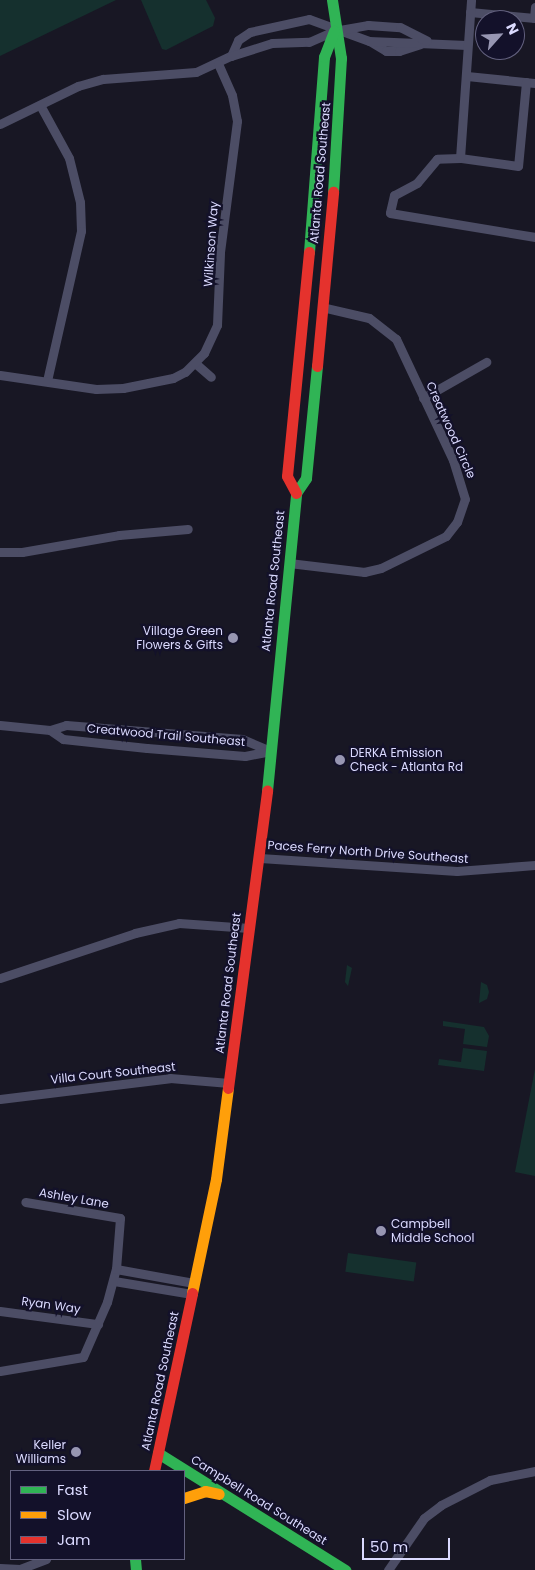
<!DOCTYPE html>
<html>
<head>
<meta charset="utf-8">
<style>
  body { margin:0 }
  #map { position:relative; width:535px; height:1570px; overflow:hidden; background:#181724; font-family:Poppins,sans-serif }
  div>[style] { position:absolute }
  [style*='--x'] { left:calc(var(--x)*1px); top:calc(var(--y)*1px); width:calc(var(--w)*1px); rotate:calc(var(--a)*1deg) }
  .green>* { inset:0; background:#15302e; transform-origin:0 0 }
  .street>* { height:9px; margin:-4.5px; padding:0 4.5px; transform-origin:4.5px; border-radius:4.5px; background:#4c4d65 }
  .fast>* { height:11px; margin:-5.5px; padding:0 5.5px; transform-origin:5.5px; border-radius:5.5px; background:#30b455 }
  .slow>* { height:11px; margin:-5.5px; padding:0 5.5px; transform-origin:5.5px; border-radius:5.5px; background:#ff9f0a }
  .jam>* { height:11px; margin:-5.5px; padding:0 5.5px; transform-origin:5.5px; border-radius:5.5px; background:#e5322d }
  .dots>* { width:14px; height:14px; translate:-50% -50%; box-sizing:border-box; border:2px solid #13112a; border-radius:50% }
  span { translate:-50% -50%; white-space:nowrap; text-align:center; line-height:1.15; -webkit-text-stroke:4.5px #13112a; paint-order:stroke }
  .street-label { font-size:12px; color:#dbdaff }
  .poi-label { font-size:12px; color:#dbdaff }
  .right { translate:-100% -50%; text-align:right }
  .left { translate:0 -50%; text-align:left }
  .legend { position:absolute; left:10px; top:1470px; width:175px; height:90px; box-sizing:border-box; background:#13112a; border:1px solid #63617f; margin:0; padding:6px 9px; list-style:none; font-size:15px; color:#dbdaff }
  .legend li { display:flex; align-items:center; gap:10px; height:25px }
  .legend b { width:25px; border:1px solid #63617f }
  .north { position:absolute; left:475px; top:10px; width:50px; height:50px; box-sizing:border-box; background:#13112a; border:1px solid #63617f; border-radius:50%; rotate:64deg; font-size:14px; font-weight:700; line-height:20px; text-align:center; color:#dbdaff }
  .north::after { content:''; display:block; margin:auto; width:18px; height:22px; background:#9796b2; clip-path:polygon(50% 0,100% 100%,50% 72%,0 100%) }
  .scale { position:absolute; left:362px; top:1538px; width:88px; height:22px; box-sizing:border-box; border:2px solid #dbdaff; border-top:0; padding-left:6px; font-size:15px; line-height:18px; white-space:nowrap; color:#dbdaff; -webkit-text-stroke:4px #13112a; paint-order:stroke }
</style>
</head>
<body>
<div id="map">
  <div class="green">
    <i style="clip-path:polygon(0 0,116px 0,0 56px)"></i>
    <i style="clip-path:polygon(141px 0,206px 0,215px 18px,213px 26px,166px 50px,162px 49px)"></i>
    <i style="clip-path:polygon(347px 965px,352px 968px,348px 986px,345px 982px)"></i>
    <i style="clip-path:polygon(481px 982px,487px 985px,489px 992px,487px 999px,479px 1003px)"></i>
    <i style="clip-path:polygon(443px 1021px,484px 1027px,489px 1036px,487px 1047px,463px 1044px,465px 1029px,443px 1026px)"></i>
    <i style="clip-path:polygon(463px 1048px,487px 1051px,484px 1071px,438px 1065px,439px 1059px,461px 1062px)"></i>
    <i style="clip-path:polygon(535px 1069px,535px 1176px,515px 1172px)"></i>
    <i style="left:348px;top:1253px;width:69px;height:19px;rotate:8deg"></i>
  </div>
  <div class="street">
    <i style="--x:470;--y:12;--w:65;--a:5.3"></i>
    <i style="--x:534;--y:18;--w:11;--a:-85"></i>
    <i style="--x:371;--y:42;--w:17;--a:31"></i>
    <i style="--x:386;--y:51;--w:13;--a:0"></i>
    <i style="--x:399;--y:51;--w:22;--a:-18"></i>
    <i style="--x:231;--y:56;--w:17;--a:-66"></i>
    <i style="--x:238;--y:40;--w:14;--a:-34"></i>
    <i style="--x:250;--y:32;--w:60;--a:-12.4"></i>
    <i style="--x:309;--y:19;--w:64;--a:20.1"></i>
    <i style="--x:369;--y:41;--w:98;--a:2.3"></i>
    <i style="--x:467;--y:76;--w:68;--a:5.9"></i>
    <i style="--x:526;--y:82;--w:84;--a:95.4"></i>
    <i style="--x:518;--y:166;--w:59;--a:-172.1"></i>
    <i style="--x:460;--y:158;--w:23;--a:178"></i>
    <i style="--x:437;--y:159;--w:31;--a:130"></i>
    <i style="--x:417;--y:183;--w:26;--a:152"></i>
    <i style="--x:394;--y:195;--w:18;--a:103"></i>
    <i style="--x:390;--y:213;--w:147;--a:9.4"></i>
    <i style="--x:40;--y:105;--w:60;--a:61.3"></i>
    <i style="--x:69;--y:158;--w:45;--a:76"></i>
    <i style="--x:80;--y:202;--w:29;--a:88"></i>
    <i style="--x:81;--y:231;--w:154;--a:102.8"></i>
    <i style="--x:0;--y:124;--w:87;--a:-26"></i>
    <i style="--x:78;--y:86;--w:26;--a:-16"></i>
    <i style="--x:103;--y:79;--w:93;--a:-4.3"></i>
    <i style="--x:196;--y:72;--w:38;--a:-25"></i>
    <i style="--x:231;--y:56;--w:43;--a:-17.6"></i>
    <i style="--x:272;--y:43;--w:37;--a:-2"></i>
    <i style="--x:309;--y:42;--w:27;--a:-24"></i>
    <i style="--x:334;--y:31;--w:35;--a:-10"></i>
    <i style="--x:368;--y:25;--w:32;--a:4"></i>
    <i style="--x:400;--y:27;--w:30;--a:27"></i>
    <i style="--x:460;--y:158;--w:158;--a:-86"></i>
    <i style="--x:195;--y:363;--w:21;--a:41"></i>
    <i style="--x:0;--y:375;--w:97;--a:8.3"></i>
    <i style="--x:96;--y:389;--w:27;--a:-2"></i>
    <i style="--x:123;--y:388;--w:51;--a:-11.3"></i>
    <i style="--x:173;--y:378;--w:13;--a:-27"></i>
    <i style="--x:185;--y:372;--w:27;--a:-45"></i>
    <i style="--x:204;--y:353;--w:31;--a:-65"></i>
    <i style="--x:217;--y:325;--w:73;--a:-87.6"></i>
    <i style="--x:220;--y:252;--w:132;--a:-82.6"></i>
    <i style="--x:237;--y:121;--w:26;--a:-101"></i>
    <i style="--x:232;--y:95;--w:34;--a:-114"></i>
    <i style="--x:423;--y:398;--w:73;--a:-29.7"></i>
    <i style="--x:0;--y:552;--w:22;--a:0"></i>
    <i style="--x:22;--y:552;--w:98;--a:-9.9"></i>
    <i style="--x:119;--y:535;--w:69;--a:-5"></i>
    <i style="--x:289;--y:563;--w:76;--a:6.8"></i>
    <i style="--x:364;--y:572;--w:17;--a:-13"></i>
    <i style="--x:381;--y:568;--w:72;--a:-26.2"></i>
    <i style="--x:446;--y:536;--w:18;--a:-52"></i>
    <i style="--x:457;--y:522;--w:24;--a:-71"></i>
    <i style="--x:465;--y:499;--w:41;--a:-107.1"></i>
    <i style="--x:453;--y:460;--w:134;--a:-115.2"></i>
    <i style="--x:396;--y:339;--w:34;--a:-142"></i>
    <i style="--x:369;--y:318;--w:48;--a:-166.8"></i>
    <i style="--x:0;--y:725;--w:50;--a:5.7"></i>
    <i style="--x:50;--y:730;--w:17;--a:-17"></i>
    <i style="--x:66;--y:725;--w:177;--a:4.5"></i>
    <i style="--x:242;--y:739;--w:30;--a:23"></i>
    <i style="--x:50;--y:730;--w:16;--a:35"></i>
    <i style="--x:63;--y:739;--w:84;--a:6.1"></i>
    <i style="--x:147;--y:748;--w:98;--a:4.7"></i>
    <i style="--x:245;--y:756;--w:25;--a:-11"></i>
    <i style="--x:260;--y:858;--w:197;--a:3.8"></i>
    <i style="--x:457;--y:871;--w:78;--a:-4.4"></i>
    <i style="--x:0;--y:978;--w:142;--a:-18.4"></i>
    <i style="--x:135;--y:933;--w:45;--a:-12.8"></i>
    <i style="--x:179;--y:923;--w:70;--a:4.1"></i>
    <i style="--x:0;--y:1099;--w:171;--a:-7"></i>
    <i style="--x:170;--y:1078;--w:59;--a:4.8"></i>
    <i style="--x:116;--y:1269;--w:79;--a:10.2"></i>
    <i style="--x:114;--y:1281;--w:79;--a:9.5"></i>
    <i style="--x:0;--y:1311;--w:99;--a:7.6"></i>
    <i style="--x:0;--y:1371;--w:84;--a:-9.6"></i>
    <i style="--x:83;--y:1357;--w:60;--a:-66.4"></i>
    <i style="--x:107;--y:1302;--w:34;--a:-75"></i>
    <i style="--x:116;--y:1269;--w:51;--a:-85.5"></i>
    <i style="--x:120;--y:1218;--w:96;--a:-170.4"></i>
    <i style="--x:0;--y:1568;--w:20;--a:3"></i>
    <i style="--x:20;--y:1569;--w:28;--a:-21"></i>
    <i style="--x:388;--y:1570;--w:63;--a:-55.3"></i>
    <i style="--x:424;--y:1518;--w:21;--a:-37"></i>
    <i style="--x:441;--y:1505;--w:55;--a:-27"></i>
    <i style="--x:490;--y:1480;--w:46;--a:-11.3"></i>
  </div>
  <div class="fast">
    <i style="--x:332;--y:0;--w:59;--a:81.2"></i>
    <i style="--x:341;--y:58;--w:134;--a:93.4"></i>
    <i style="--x:309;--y:252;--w:196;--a:-85.6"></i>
    <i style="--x:324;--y:57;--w:28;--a:-69"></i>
    <i style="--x:267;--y:791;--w:299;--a:-84.4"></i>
    <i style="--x:296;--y:493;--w:18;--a:-56"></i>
    <i style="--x:306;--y:478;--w:113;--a:-84.4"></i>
    <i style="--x:158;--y:1453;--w:221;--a:32"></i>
    <i style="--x:135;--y:1559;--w:11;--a:85"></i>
  </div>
  <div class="slow">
    <i style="--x:192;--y:1293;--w:116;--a:-78.1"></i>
    <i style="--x:216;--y:1179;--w:92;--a:-82.5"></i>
    <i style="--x:184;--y:1498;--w:22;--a:-18"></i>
    <i style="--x:205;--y:1491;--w:14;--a:12"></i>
  </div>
  <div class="jam">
    <i style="--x:317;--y:366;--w:175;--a:-84.7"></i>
    <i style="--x:296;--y:493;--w:19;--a:-118"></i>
    <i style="--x:287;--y:476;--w:225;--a:-84.4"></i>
    <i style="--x:228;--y:1088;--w:300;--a:-82.5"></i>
    <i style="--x:154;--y:1471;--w:182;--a:-77.9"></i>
  </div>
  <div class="dots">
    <i style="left:233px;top:638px;background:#9796b2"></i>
    <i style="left:340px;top:760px;background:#9796b2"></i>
    <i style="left:381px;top:1231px;background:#9796b2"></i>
    <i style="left:76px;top:1452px;background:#9796b2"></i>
  </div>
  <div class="street-label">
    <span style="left:320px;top:173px;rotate:-85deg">Atlanta Road Southeast</span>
    <span style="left:211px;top:244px;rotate:-86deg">Wilkinson Way</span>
    <span style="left:451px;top:430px;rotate:66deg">Creatwood Circle</span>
    <span style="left:273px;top:581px;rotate:-84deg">Atlanta Road Southeast</span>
    <span style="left:166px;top:735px;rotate:5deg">Creatwood Trail Southeast</span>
    <span style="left:368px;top:852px;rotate:4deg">Paces Ferry North Drive Southeast</span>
    <span style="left:228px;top:983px;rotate:-83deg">Atlanta Road Southeast</span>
    <span style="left:113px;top:1073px;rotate:-6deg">Villa Court Southeast</span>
    <span style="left:74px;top:1198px;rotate:10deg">Ashley Lane</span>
    <span style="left:51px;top:1305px;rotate:8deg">Ryan Way</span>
    <span style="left:160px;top:1381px;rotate:-78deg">Atlanta Road Southeast</span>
    <span style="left:259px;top:1500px;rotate:32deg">Campbell Road Southeast</span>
  </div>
  <div class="poi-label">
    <span class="right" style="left:223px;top:638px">Village Green<br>Flowers &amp; Gifts</span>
    <span class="left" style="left:350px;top:760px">DERKA Emission<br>Check - Atlanta Rd</span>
    <span class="left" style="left:391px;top:1231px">Campbell<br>Middle School</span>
    <span class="right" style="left:66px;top:1452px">Keller<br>Williams</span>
  </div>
  <ul class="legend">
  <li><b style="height:6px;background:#30b455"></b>Fast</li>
  <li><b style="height:6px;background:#ff9f0a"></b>Slow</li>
  <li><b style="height:6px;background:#e5322d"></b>Jam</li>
  </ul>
  <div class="north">N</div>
  <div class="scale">50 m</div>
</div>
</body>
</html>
